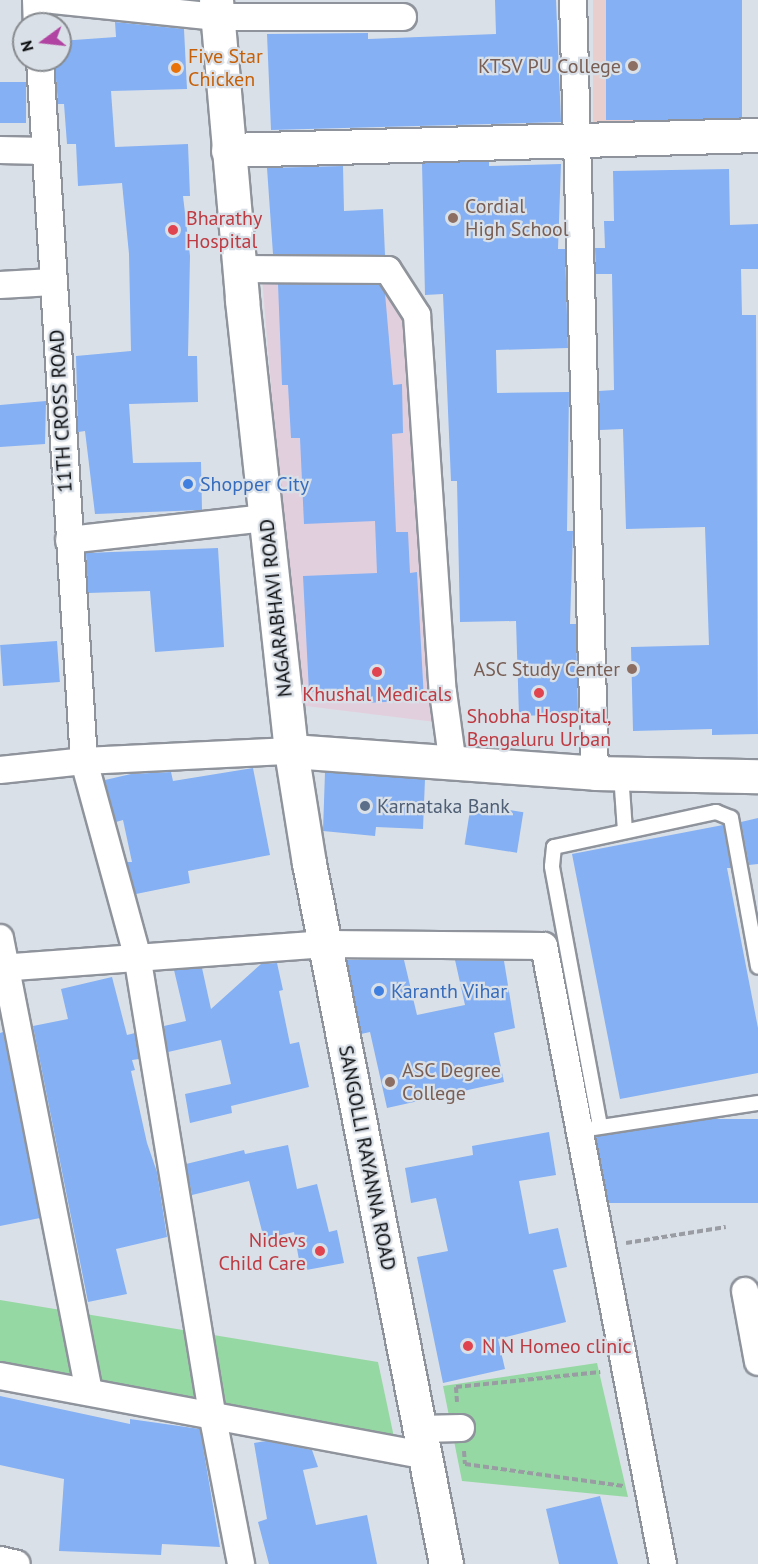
<!DOCTYPE html>
<html>
<head>
<meta charset="utf-8">
<style>
  body { margin:0 }
  #map { position:relative; width:758px; height:1564px; overflow:hidden; background:#dae0e7; font-family:"PT Sans",sans-serif }
  div>[style] { position:absolute }
  [style*='--x'] { left:calc(var(--x)*1px); top:calc(var(--y)*1px); width:calc(var(--w)*1px); rotate:calc(var(--a)*1deg) }
  .commercial>* { inset:0; background:#e2cfde }
  .education>* { inset:0; background:#e9cece; transform-origin:0 0 }
  .green>* { inset:0; background:#96d8a3 }
  .building>* { inset:0; background:#85b0f3; transform-origin:0 0 }
  .path>* { height:4px; margin-top:-2px; transform-origin:0; background:repeating-linear-gradient(90deg,#999da3 0 6px,transparent 0 9px) }
  .roads { filter:drop-shadow(2px 0 #8f949c) drop-shadow(-2px 0 #8f949c) drop-shadow(0 2px #8f949c) drop-shadow(0 -2px #8f949c) }
  .lane>* { height:14px; margin:-7px; padding:0 7px; transform-origin:7px; border-radius:7px; background:#fff }
  .street>* { height:26px; margin:-13px; padding:0 13px; transform-origin:13px; border-radius:13px; background:#fff }
  .secondary>* { height:33px; margin:-16.5px; padding:0 16.5px; transform-origin:16.5px; border-radius:16.5px; background:#fff }
  .dots>* { width:16px; height:16px; translate:-50% -50%; box-sizing:border-box; border:3px solid #dae0e7; border-radius:50% }
  span { translate:-50% -50%; white-space:nowrap; text-align:center; line-height:1.15; -webkit-text-stroke:4.5px #dae0e7; paint-order:stroke }
  .food-label { font-size:20px; color:#c56008 }
  .left { translate:0 -50%; text-align:left }
  .education-label { font-size:20px; color:#785e54 }
  .right { translate:-100% -50%; text-align:right }
  .health-label { font-size:20px; color:#be3a42 }
  .street-label { font-size:20px; color:#0a0c0e }
  .shop-label { font-size:20px; color:#366cbe }
  .service-label { font-size:20px; color:#4e5e75 }
  .north { position:absolute; left:12px; top:12px; width:60px; height:60px; box-sizing:border-box; background:#dae0e7; border:2px solid #878b90; border-radius:50%; rotate:255deg; font-size:16px; font-weight:700; line-height:24px; text-align:center; color:#0a0c0e }
  .north::after { content:''; display:block; margin:auto; width:21px; height:27px; background:#b144a2; clip-path:polygon(50% 0,100% 100%,50% 72%,0 100%) }
</style>
</head>
<body>
<div id="map">
  <div class="commercial">
    <i style="clip-path:polygon(262px 278px,385px 280px,408px 321px,435px 722px,298px 705px)"></i>
  </div>
  <div class="education">
    <i style="left:593px;top:0;width:79px;height:133px"></i>
  </div>
  <div class="green">
    <i style="clip-path:polygon(0 1300px,378px 1362px,395px 1442px,0 1366px)"></i>
    <i style="clip-path:polygon(597px 1363px,628px 1497px,462px 1481px,443px 1386px)"></i>
  </div>
  <div class="building">
    <i style="clip-path:polygon(495px 0,556px 0,561px 122px,271px 130px,267px 34px,368px 33px,368px 39px,496px 34px)"></i>
    <i style="left:606px;top:0;width:136px;height:120px"></i>
    <i style="clip-path:polygon(115px 22px,184px 29px,187px 89px,111px 91px,115px 147px,188px 144px,190px 196px,183px 196px,190px 256px,188px 356px,197px 356px,198px 402px,129px 404px,133px 463px,201px 462px,202px 510px,95px 514px,85px 431px,78px 432px,76px 356px,131px 351px,129px 254px,122px 183px,78px 186px,76px 144px,67px 144px,64px 104px,58px 104px,55px 66px,60px 60px,60px 41px,116px 37px)"></i>
    <i style="left:0;top:82px;width:26px;height:41px"></i>
    <i style="clip-path:polygon(489px 161px,489px 166px,561px 164px,558px 249px,565px 249px,568px 348px,496px 350px,497px 393px,569px 392px,567px 531px,573px 531px,570px 624px,576px 624px,578px 714px,519px 716px,516px 621px,460px 622px,457px 481px,451px 481px,443px 294px,425px 295px,422px 163px)"></i>
    <i style="clip-path:polygon(343px 166px,344px 211px,383px 209px,385px 255px,273px 254px,267px 168px)"></i>
    <i style="clip-path:polygon(729px 169px,730px 225px,758px 224px,758px 269px,741px 269px,742px 315px,756px 315px,758px 734px,712px 735px,712px 729px,633px 731px,631px 647px,709px 645px,705px 527px,626px 529px,623px 429px,600px 430px,599px 391px,614px 390px,612px 274px,596px 274px,595px 248px,605px 248px,604px 221px,614px 221px,613px 171px)"></i>
    <i style="clip-path:polygon(278px 284px,380px 285px,385px 293px,393px 385px,402px 384px,403px 433px,392px 434px,396px 532px,408px 532px,410px 573px,417px 572px,424px 700px,365px 703px,365px 690px,309px 692px,303px 576px,377px 573px,375px 521px,304px 524px,300px 438px,291px 438px,288px 385px,282px 385px)"></i>
    <i style="clip-path:polygon(46px 401px,45px 444px,0 447px,0 405px)"></i>
    <i style="clip-path:polygon(218px 548px,224px 647px,155px 652px,150px 591px,88px 593px,86px 553px)"></i>
    <i style="left:57px;top:641px;width:41px;height:57px;rotate:86deg"></i>
    <i style="clip-path:polygon(253px 768px,270px 855px,188px 871px,190px 883px,136px 894px,127px 862px,132px 862px,123px 820px,116px 822px,105px 780px,131px 774px,171px 772px,173px 781px)"></i>
    <i style="clip-path:polygon(325px 772px,425px 779px,423px 829px,376px 827px,375px 836px,323px 831px)"></i>
    <i style="left:471px;top:804px;width:53px;height:41px;rotate:9deg"></i>
    <i style="clip-path:polygon(758px 818px,758px 864px,749px 865px,741px 822px)"></i>
    <i style="clip-path:polygon(723px 825px,731px 868px,727px 868px,758px 1028px,758px 1073px,620px 1099px,572px 854px)"></i>
    <i style="clip-path:polygon(347px 960px,404px 960px,417px 1015px,465px 1005px,455px 960px,504px 961px,515px 1028px,494px 1033px,504px 1082px,387px 1108px,370px 1032px,361px 1034px)"></i>
    <i style="clip-path:polygon(277px 963px,283px 990px,279px 991px,290px 1044px,299px 1042px,309px 1087px,231px 1106px,232px 1113px,190px 1123px,185px 1094px,231px 1084px,221px 1040px,168px 1052px,164px 1026px,186px 1021px,174px 970px,202px 968px,211px 1009px,261px 964px)"></i>
    <i style="clip-path:polygon(112px 977px,127px 1035px,135px 1033px,139px 1059px,132px 1060px,135px 1070px,131px 1071px,147px 1143px,157px 1172px,167px 1237px,116px 1249px,127px 1294px,88px 1302px,33px 1026px,68px 1019px,61px 989px)"></i>
    <i style="clip-path:polygon(3px 1032px,40px 1218px,0 1226px,0 1033px)"></i>
    <i style="left:758px;top:1119px;width:84px;height:163px;rotate:90deg"></i>
    <i style="clip-path:polygon(549px 1132px,556px 1175px,519px 1181px,529px 1234px,558px 1228px,567px 1267px,553px 1270px,566px 1322px,498px 1339px,505px 1369px,443px 1383px,417px 1257px,448px 1251px,436px 1198px,411px 1203px,405px 1168px,473px 1155px,472px 1146px)"></i>
    <i style="clip-path:polygon(288px 1145px,297px 1189px,317px 1184px,329px 1232px,337px 1230px,344px 1263px,301px 1271px,294px 1232px,264px 1239px,249px 1181px,192px 1195px,186px 1164px,244px 1150px,245px 1154px)"></i>
    <i style="clip-path:polygon(0 1396px,130px 1424px,130px 1419px,200px 1429px,220px 1547px,162px 1544px,161px 1555px,59px 1551px,64px 1479px,0 1465px)"></i>
    <i style="clip-path:polygon(266px 1441px,312px 1450px,318px 1467px,303px 1470px,316px 1525px,367px 1515px,377px 1564px,269px 1564px,258px 1522px,267px 1519px,254px 1443px)"></i>
    <i style="clip-path:polygon(600px 1496px,618px 1564px,559px 1564px,546px 1509px)"></i>
  </div>
  <div class="path">
    <i style="--x:626;--y:1243;--w:101;--a:-9.1"></i>
    <i style="--x:457;--y:1402;--w:15;--a:-94"></i>
    <i style="--x:456;--y:1387;--w:145;--a:-5.9"></i>
    <i style="--x:464;--y:1451;--w:13;--a:86"></i>
    <i style="--x:465;--y:1464;--w:160;--a:7.9"></i>
  </div>
  <div class="roads">
    <div class="lane">
      <i style="--x:621;--y:774;--w:57;--a:86"></i>
      <i style="--x:600;--y:1126;--w:264;--a:-100.5"></i>
      <i style="--x:552;--y:866;--w:19;--a:-84"></i>
      <i style="--x:554;--y:847;--w:166;--a:-12.2"></i>
      <i style="--x:716;--y:812;--w:16;--a:22"></i>
      <i style="--x:731;--y:818;--w:151;--a:79.7"></i>
      <i style="--x:594;--y:1128;--w:166;--a:-8.7"></i>
    </div>
    <div class="street">
      <i style="--x:36;--y:0;--w:24;--a:88"></i>
      <i style="--x:53;--y:0;--w:165;--a:5.9"></i>
      <i style="--x:217;--y:17;--w:186;--a:0"></i>
      <i style="--x:573;--y:0;--w:773;--a:88.37"></i>
      <i style="--x:40;--y:60;--w:702;--a:86.41"></i>
      <i style="--x:84;--y:761;--w:201;--a:74.7"></i>
      <i style="--x:137;--y:955;--w:464;--a:80.7"></i>
      <i style="--x:212;--y:1413;--w:154;--a:79.1"></i>
      <i style="--x:0;--y:150;--w:45;--a:1.3"></i>
      <i style="--x:240;--y:269;--w:148;--a:0.4"></i>
      <i style="--x:388;--y:270;--w:54;--a:57.2"></i>
      <i style="--x:417;--y:315;--w:378;--a:86.1"></i>
      <i style="--x:443;--y:692;--w:74;--a:82.2"></i>
      <i style="--x:0;--y:285;--w:53;--a:-3.2"></i>
      <i style="--x:69;--y:540;--w:198;--a:-6.4"></i>
      <i style="--x:0;--y:770;--w:84;--a:-6.1"></i>
      <i style="--x:84;--y:761;--w:207;--a:-2.8"></i>
      <i style="--x:0;--y:938;--w:461;--a:78.9"></i>
      <i style="--x:0;--y:968;--w:327;--a:-4.2"></i>
      <i style="--x:326;--y:944;--w:218;--a:0.5"></i>
      <i style="--x:544;--y:946;--w:629;--a:79.1"></i>
      <i style="--x:745;--y:1291;--w:72;--a:79.6"></i>
      <i style="--x:0;--y:1376;--w:433;--a:10.6"></i>
      <i style="--x:420;--y:1429;--w:41;--a:-1.4"></i>
      <i style="--x:0;--y:1560;--w:17;--a:13"></i>
    </div>
    <div class="secondary">
      <i style="--x:216;--y:0;--w:301;--a:85"></i>
      <i style="--x:242;--y:300;--w:454;--a:83.8"></i>
      <i style="--x:291;--y:751;--w:113;--a:80.9"></i>
      <i style="--x:309;--y:863;--w:714;--a:78.94"></i>
      <i style="--x:228;--y:150;--w:530;--a:-1.62"></i>
      <i style="--x:291;--y:751;--w:305;--a:4.1"></i>
      <i style="--x:595;--y:773;--w:163;--a:1.1"></i>
    </div>
  </div>
  <div class="dots">
    <i style="left:633px;top:66px;background:#8d6e63"></i>
    <i style="left:176px;top:68px;background:#e8710a"></i>
    <i style="left:453px;top:218px;background:#8d6e63"></i>
    <i style="left:173px;top:230px;background:#e0444e"></i>
    <i style="left:188px;top:484px;background:#3f7fe0"></i>
    <i style="left:632px;top:669px;background:#8d6e63"></i>
    <i style="left:377px;top:672px;background:#e0444e"></i>
    <i style="left:539px;top:693px;background:#e0444e"></i>
    <i style="left:365px;top:806px;background:#5c6f8a"></i>
    <i style="left:379px;top:991px;background:#3f7fe0"></i>
    <i style="left:390px;top:1082px;background:#8d6e63"></i>
    <i style="left:320px;top:1251px;background:#e0444e"></i>
    <i style="left:468px;top:1346px;background:#e0444e"></i>
  </div>
  <div class="food-label">
    <span class="left" style="left:188px;top:68px">Five Star<br>Chicken</span>
  </div>
  <div class="education-label">
    <span class="right" style="left:621px;top:66px">KTSV PU College</span>
    <span class="left" style="left:465px;top:218px">Cordial<br>High School</span>
    <span class="right" style="left:620px;top:669px">ASC Study Center</span>
    <span class="left" style="left:402px;top:1082px">ASC Degree<br>College</span>
  </div>
  <div class="health-label">
    <span class="left" style="left:186px;top:230px">Bharathy<br>Hospital</span>
    <span style="left:377px;top:694px">Khushal Medicals</span>
    <span style="left:539px;top:728px">Shobha Hospital,<br>Bengaluru Urban</span>
    <span class="right" style="left:306px;top:1252px">Nidevs<br>Child Care</span>
    <span class="left" style="left:482px;top:1346px">N N Homeo clinic</span>
  </div>
  <div class="street-label">
    <span style="left:61px;top:411px;rotate:-93deg">11TH CROSS ROAD</span>
    <span style="left:276px;top:608px;rotate:-96deg">NAGARABHAVI ROAD</span>
    <span style="left:367px;top:1158px;rotate:79deg">SANGOLLI RAYANNA ROAD</span>
  </div>
  <div class="shop-label">
    <span class="left" style="left:200px;top:484px">Shopper City</span>
    <span class="left" style="left:391px;top:991px">Karanth Vihar</span>
  </div>
  <div class="service-label">
    <span class="left" style="left:377px;top:806px">Karnataka Bank</span>
  </div>
  <div class="north">N</div>
</div>
</body>
</html>
